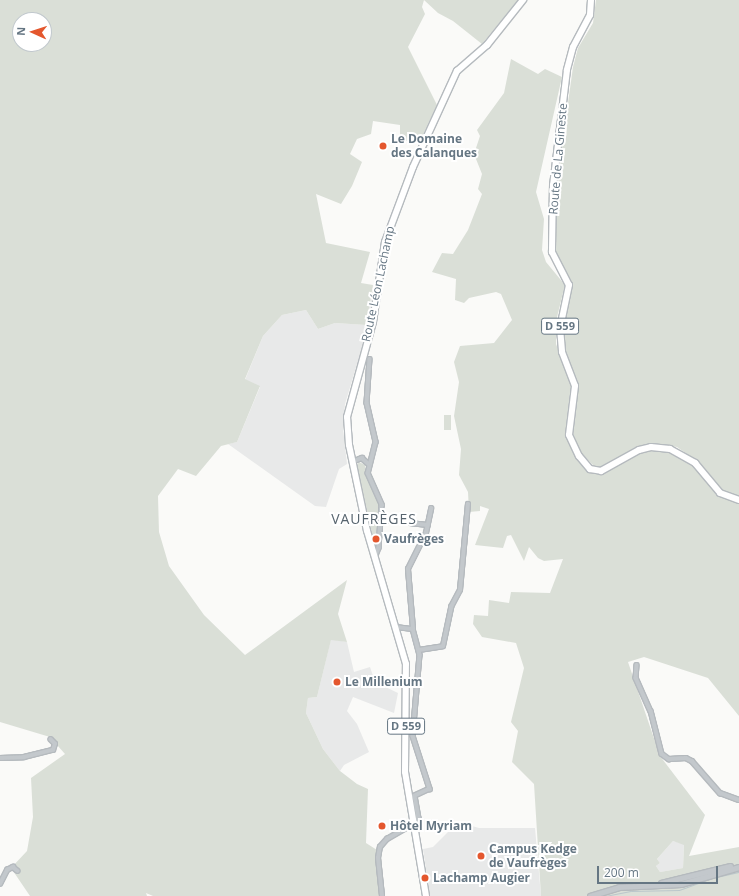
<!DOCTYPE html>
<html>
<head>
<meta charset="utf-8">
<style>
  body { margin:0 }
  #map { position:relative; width:739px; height:896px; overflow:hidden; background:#fafaf8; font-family:"Open Sans",sans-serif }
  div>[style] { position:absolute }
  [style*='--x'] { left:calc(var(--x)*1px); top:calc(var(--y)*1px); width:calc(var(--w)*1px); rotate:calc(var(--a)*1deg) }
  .built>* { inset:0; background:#e8e9e9 }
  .green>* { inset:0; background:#dadfd7; transform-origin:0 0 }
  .stream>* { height:1px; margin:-0.5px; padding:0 0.5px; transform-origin:0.5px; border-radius:0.5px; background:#bbc7cb }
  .roads { filter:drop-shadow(1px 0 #b5babe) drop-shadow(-1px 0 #b5babe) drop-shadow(0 1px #b5babe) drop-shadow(0 -1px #b5babe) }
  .minor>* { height:3.5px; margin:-1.75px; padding:0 1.75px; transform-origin:1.75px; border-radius:1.75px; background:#c3c8cc }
  .tertiary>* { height:4.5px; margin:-2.25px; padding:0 2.25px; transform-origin:2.25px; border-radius:2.25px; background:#c3c8cc }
  .primary>* { height:6px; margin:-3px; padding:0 3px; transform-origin:3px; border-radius:3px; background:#fff }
  .dots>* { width:11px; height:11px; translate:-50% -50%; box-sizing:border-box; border:2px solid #fff; border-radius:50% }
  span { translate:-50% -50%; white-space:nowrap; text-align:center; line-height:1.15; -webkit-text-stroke:4px #fff; paint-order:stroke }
  .shield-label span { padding:1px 3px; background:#fff; border:1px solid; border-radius:3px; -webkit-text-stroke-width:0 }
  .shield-label { font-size:11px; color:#657683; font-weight:700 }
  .poi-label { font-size:12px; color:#657683; font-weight:700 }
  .left { translate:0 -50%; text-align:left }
  .street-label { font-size:12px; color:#657683 }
  .quarter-label { font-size:14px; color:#57646e; letter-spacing:1px }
  .north { position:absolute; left:12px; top:12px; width:40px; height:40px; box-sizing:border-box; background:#fff; border:1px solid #c1c8cd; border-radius:50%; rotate:273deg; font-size:11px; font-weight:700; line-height:16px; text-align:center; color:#657683 }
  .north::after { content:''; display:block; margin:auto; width:14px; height:18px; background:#e4572e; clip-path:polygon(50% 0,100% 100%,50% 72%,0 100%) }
  .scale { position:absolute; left:597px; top:866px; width:121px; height:18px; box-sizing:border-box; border:2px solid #657683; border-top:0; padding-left:5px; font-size:12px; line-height:14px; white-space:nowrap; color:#657683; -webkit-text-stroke:3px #fff; paint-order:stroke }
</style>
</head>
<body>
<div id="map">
  <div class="built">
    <i style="clip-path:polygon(373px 285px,375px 285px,369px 324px,345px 404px,343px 428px,347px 464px,339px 469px,326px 507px,315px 506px,228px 444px,237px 442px,260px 387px,245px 380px,263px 336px,282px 315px,306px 310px,318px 329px,335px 323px,366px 325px)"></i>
    <i style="clip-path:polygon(331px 639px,347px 642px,354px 672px,370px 667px,375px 682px,398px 693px,394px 713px,353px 697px,347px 711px,357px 724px,369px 752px,344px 765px,340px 771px,323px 749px,306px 713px,308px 698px,317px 697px)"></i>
    <i style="clip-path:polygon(458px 822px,479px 828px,535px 828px,541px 896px,430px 896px,423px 849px,433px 847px)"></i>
    <i style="clip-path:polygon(673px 841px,684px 844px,683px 868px,660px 872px,656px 866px,660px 863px,657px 859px)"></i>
  </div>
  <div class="green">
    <i style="clip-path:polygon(evenodd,0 0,424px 0,422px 7px,425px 14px,408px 47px,437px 105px,420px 141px,413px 138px,411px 141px,406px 141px,406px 138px,400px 136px,400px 125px,373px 121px,371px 134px,357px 139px,350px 154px,362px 162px,352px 186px,341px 204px,316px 194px,326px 243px,370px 252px,361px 283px,373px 285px,366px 325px,335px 323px,318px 329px,306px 310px,282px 315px,263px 336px,245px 379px,260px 386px,237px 442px,221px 446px,196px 476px,178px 469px,158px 496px,159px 532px,169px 566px,204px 615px,245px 655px,347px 580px,338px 614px,347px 642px,331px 640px,317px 697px,308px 698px,306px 713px,323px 749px,340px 771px,357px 784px,368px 789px,366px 843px,377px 850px,380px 896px,153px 896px,146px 893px,147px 896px,30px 896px,11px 868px,27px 851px,33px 817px,31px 778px,65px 754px,50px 737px,0 722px,0 0,20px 20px,44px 20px,44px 44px,20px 44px,20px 20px)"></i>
    <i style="clip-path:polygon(424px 0,518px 0,482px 44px,453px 21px,438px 13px)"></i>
    <i style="clip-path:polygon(596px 0,739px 0,739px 497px,722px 491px,697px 461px,677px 447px,661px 444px,638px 446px,600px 467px,595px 467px,582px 454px,573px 434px,579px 385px,565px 350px,563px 328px,572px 283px,555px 250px,555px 196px,573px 67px,578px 48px,593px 23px)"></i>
    <i style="clip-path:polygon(evenodd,511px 59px,538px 74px,545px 69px,562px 77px,536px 192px,544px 219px,542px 250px,546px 262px,565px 285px,557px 317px,556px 344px,571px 385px,566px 426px,567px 435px,577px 457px,588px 471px,602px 473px,633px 455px,651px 449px,669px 451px,693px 465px,718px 495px,739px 502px,739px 716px,708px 678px,644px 657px,628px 662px,660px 756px,705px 815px,689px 856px,739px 847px,739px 896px,541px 896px,534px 784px,512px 762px,518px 731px,511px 722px,524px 668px,516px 643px,482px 637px,473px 624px,474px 615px,488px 616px,489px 600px,509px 603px,511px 592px,550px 593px,563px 559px,544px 561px,538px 558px,529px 547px,524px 561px,511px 535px,507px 536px,503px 548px,475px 545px,489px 509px,480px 506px,480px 511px,469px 512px,468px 492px,459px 475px,461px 449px,454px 416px,459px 382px,454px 362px,460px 346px,494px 343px,512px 320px,501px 294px,496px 292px,469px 298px,464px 303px,455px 300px,456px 279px,432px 272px,442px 253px,453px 254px,468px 230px,482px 194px,478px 189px,482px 174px,474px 154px,480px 136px,477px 130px,504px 93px,511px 59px,673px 841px,684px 845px,683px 868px,660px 872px,656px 866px,660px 863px,657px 859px,673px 841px)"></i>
    <i style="left:444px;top:415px;width:7px;height:15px"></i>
    <i style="clip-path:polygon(359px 462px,365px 465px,367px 477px,380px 502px,375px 547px,357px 465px)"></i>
  </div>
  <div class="stream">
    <i style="--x:605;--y:896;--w:26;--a:-11"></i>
    <i style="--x:631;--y:891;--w:48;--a:-1.2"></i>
    <i style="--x:679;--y:890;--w:35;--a:-20"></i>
    <i style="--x:712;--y:878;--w:28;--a:-13"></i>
  </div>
  <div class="roads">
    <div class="minor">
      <i style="--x:370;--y:359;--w:44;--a:93.9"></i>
      <i style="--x:367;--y:403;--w:40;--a:77"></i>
      <i style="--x:376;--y:442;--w:32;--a:104"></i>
      <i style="--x:368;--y:473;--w:35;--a:66"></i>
      <i style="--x:382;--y:505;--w:43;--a:94"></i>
      <i style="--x:379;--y:548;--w:11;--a:112"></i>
      <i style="--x:352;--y:462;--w:11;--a:-22"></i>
      <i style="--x:362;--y:458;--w:9;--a:41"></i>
      <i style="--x:382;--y:520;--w:46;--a:6.2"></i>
      <i style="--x:396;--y:627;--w:17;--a:7"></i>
      <i style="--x:413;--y:629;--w:27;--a:75"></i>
      <i style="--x:420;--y:655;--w:81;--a:94.9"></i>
      <i style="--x:413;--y:736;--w:56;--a:72.2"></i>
      <i style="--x:430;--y:789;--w:17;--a:155"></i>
      <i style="--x:415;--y:796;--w:22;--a:80"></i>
      <i style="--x:419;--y:818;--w:10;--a:114"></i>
      <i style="--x:413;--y:629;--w:60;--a:-94.8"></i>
      <i style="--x:408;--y:569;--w:40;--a:-63.4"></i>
      <i style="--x:426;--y:533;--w:25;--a:-78"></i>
      <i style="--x:419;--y:650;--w:24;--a:-9"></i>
      <i style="--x:443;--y:646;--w:40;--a:-78"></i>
      <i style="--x:451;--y:607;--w:19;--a:-62"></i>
      <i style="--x:460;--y:590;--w:86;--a:-84.7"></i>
      <i style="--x:637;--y:665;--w:13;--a:94"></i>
      <i style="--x:636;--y:678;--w:36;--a:66"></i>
      <i style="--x:651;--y:711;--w:44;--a:75.7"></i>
      <i style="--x:662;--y:754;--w:9;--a:36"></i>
      <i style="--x:669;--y:759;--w:17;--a:-3"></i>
      <i style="--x:686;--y:758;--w:7;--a:27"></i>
      <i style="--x:692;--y:761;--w:43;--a:48.8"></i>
      <i style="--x:720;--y:793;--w:20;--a:20"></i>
      <i style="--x:0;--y:758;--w:24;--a:-2"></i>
      <i style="--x:24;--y:757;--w:30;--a:-14"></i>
      <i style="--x:53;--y:750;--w:6;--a:-72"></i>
      <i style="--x:55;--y:744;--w:6;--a:-135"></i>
      <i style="--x:0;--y:884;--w:16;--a:-63"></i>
      <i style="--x:7;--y:870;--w:7;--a:-27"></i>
      <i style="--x:13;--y:867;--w:6;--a:39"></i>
      <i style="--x:382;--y:896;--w:38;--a:-96"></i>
      <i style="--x:378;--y:858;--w:11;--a:-80"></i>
      <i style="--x:380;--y:847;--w:11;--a:-49"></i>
      <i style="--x:387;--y:839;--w:30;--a:-30"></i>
    </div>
    <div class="tertiary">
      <i style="--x:661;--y:883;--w:71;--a:-13.8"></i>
      <i style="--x:590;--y:896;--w:30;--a:-17"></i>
      <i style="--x:619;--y:887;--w:62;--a:-2.8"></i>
      <i style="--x:681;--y:884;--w:60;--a:-16.3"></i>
    </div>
    <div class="primary">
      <i style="--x:591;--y:0;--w:15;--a:94"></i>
      <i style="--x:590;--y:15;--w:36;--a:118"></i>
      <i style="--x:573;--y:47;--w:24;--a:105"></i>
      <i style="--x:567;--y:70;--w:116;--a:96.9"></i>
      <i style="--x:553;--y:185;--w:67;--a:90.9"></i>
      <i style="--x:552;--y:252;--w:37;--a:63"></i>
      <i style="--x:569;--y:285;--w:44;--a:101.8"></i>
      <i style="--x:560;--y:328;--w:24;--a:85"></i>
      <i style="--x:562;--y:352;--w:36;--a:69"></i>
      <i style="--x:575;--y:386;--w:49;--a:97"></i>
      <i style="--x:569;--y:435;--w:23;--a:65"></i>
      <i style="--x:579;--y:456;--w:17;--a:50"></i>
      <i style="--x:590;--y:469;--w:11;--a:10"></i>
      <i style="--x:601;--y:471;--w:43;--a:-28.9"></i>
      <i style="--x:639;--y:450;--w:12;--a:-14"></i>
      <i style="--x:651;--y:447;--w:19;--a:6"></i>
      <i style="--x:670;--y:449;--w:29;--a:29"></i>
      <i style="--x:695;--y:463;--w:39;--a:50"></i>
      <i style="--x:720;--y:493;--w:20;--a:20"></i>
      <i style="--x:426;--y:896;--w:126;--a:-99.6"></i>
      <i style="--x:405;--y:772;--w:108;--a:-89.5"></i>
      <i style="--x:406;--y:664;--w:139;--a:-106.3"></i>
      <i style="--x:367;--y:531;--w:88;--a:-101.8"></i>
      <i style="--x:349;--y:445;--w:28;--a:-94"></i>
      <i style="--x:347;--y:417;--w:98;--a:-74.7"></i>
      <i style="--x:373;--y:322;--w:81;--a:-81.5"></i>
      <i style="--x:385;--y:242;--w:80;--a:-69.5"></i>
      <i style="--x:413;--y:167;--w:106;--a:-65.4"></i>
      <i style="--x:457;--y:71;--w:40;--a:-41"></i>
      <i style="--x:487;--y:45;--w:58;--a:-51.3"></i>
    </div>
  </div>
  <div class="dots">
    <i style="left:383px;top:146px;background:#e4572e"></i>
    <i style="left:376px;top:539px;background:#e4572e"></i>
    <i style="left:337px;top:682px;background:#e4572e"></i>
    <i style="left:382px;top:826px;background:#e4572e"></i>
    <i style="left:481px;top:856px;background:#e4572e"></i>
    <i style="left:425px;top:878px;background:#e4572e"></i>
  </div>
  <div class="shield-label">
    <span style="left:560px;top:326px">D 559</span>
    <span style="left:406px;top:726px">D 559</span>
  </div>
  <div class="poi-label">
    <span class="left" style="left:391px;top:146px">Le Domaine<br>des Calanques</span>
    <span class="left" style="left:384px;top:539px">Vaufrèges</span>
    <span class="left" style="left:345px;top:682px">Le Millenium</span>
    <span class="left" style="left:390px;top:826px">Hôtel Myriam</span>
    <span class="left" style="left:489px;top:856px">Campus Kedge<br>de Vaufrèges</span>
    <span class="left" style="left:433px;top:878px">Lachamp Augier</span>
  </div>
  <div class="street-label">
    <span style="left:558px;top:159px;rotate:-85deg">Route de La Gineste</span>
    <span style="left:378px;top:284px;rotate:-78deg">Route Léon Lachamp</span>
  </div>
  <div class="quarter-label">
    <span style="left:374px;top:519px">VAUFRÈGES</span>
  </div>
  <div class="north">N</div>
  <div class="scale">200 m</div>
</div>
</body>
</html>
